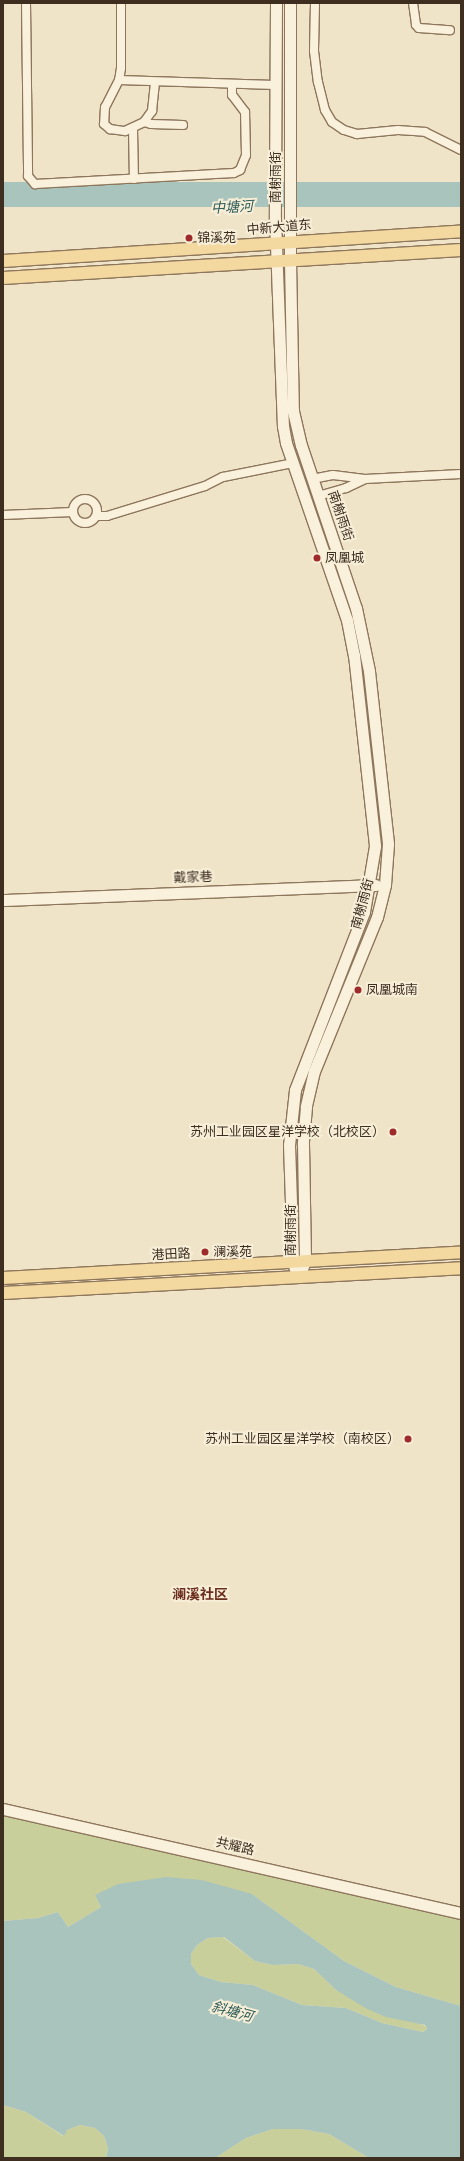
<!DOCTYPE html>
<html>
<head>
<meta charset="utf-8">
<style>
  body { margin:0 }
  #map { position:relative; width:464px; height:2161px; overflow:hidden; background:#f0e4c8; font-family:"Zilla Slab","Noto Sans SC",serif }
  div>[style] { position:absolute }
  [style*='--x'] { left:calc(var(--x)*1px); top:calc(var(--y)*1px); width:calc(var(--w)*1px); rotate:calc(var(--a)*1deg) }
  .green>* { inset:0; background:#c9cf9b }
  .water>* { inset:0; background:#a9c4bc; transform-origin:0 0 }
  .roads { filter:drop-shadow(1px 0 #8d765c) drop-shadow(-1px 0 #8d765c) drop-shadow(0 1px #8d765c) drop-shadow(0 -1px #8d765c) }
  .street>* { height:8px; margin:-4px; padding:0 4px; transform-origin:4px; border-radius:4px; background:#faf1dc }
  .street>.ring { margin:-4px; padding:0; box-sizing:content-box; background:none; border:8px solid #faf1dc; border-radius:50% }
  .secondary>* { height:11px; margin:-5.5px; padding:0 5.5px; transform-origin:5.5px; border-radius:5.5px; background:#faf1dc }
  .primary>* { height:12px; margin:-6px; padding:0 6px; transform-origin:6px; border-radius:6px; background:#f3d9a0 }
  .dots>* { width:11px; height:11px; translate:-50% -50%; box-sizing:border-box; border:2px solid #f7eed8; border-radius:50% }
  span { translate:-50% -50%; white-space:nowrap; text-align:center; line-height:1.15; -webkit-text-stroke:4px #f7eed8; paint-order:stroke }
  .street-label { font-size:13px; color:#3d2e20 }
  .poi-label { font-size:13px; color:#3d2e20 }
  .left { translate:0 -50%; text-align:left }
  .right { translate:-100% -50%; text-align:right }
  .water-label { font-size:14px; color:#2f5d5a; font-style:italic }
  .neighbourhood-label { font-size:14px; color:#6b2e1e; font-weight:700 }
  .frame { position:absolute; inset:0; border:4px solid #3d2e20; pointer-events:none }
</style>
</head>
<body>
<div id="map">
  <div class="green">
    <i style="clip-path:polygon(3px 1808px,461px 1917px,461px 2006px,396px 1987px,344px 1961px,252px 1894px,95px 1895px,101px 1907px,68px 1927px,58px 1912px,38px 1918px,3px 1921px)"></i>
    <i style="clip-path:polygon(223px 1937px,255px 1961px,272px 1965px,298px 1964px,314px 1969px,336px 1990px,425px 2026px,427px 2029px,423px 2032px,382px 2023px,346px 2008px,302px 2005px,253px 1985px,221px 1982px,199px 1975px,191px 1964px,191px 1954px,197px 1945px,208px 1938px)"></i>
    <i style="clip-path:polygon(3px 2105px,26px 2112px,63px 2136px,67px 2130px,80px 2125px,95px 2128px,104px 2136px,108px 2148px,106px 2158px,3px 2158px)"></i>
    <i style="clip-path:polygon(273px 2129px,301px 2129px,329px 2134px,369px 2158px,215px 2158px,246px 2138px)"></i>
  </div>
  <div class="water">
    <i style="left:461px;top:182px;width:25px;height:459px;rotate:90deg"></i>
    <i style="clip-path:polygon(evenodd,166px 1877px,202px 1880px,252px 1894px,344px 1961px,396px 1987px,461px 2006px,461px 2158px,369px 2158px,329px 2134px,301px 2129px,273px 2129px,246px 2138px,215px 2158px,106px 2158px,108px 2148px,104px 2136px,95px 2128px,80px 2125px,67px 2130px,64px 2136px,26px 2112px,3px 2105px,3px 1921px,38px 1918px,58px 1912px,68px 1927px,101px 1907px,95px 1895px,118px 1884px,166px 1877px,224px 1937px,255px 1961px,272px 1965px,298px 1964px,314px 1969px,336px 1990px,367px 2009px,386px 2017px,425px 2025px,427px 2029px,423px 2032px,382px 2023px,346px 2008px,302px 2005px,253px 1985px,221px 1982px,199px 1975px,191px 1964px,191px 1954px,197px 1945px,208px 1938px,224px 1937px)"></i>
  </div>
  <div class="roads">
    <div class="street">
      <i style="--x:26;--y:3;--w:173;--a:89.3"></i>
      <i style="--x:28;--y:176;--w:11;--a:49"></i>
      <i style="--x:35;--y:184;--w:199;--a:-3.2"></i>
      <i style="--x:234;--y:173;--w:7;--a:-27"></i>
      <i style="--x:240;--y:170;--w:16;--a:-68"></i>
      <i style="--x:246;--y:155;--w:43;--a:-91.3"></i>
      <i style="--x:245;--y:112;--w:21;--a:-127"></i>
      <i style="--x:232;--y:95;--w:10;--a:-90"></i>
      <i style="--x:121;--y:3;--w:65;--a:90"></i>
      <i style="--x:121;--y:68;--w:12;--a:99"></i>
      <i style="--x:119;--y:80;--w:30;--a:117"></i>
      <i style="--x:105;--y:107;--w:17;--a:93"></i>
      <i style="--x:104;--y:124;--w:8;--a:40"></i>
      <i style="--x:110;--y:129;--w:15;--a:8"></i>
      <i style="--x:125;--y:131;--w:21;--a:-25"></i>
      <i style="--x:144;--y:122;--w:14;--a:-54"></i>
      <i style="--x:152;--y:111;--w:28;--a:-84"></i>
      <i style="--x:315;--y:3;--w:48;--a:91.2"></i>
      <i style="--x:314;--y:51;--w:31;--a:83"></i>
      <i style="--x:318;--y:82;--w:29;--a:76"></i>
      <i style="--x:325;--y:110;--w:14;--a:60"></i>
      <i style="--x:332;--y:122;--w:14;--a:34"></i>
      <i style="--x:344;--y:130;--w:14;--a:17"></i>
      <i style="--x:357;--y:134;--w:41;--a:-5.6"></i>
      <i style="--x:398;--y:130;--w:27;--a:4"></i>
      <i style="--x:425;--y:132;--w:40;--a:26.6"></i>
      <i style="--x:413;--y:3;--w:22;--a:82"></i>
      <i style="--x:416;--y:25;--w:4;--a:45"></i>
      <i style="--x:419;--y:28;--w:31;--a:4"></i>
      <i style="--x:119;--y:80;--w:156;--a:1.8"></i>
      <i style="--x:144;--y:122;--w:7;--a:16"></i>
      <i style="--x:151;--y:124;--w:32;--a:2"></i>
      <i style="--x:133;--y:129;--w:50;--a:88.9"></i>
      <i style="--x:312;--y:479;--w:21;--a:-11"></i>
      <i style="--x:333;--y:475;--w:32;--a:7"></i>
      <i style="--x:365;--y:479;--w:96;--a:-3"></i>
      <i style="--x:318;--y:496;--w:29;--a:-16"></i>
      <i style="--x:346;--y:488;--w:21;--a:-25"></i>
      <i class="ring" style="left:73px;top:499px;width:16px;height:16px"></i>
      <i style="--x:3;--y:515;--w:70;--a:-2.5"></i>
      <i style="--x:97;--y:516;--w:10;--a:0"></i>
      <i style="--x:107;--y:516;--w:102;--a:-17"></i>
      <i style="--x:205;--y:486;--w:20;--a:-27"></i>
      <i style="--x:223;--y:477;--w:71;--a:-11.3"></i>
    </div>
    <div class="secondary">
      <i style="--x:276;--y:3;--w:216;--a:90.3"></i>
      <i style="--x:275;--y:219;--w:207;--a:87.8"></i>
      <i style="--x:283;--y:426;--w:17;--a:80"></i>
      <i style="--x:286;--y:443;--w:187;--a:71"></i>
      <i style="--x:347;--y:620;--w:36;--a:79"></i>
      <i style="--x:354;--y:655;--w:192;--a:83.7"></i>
      <i style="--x:375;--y:846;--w:67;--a:99.5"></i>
      <i style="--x:364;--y:912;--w:191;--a:111.2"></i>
      <i style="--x:295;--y:1090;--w:55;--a:96.2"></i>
      <i style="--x:289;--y:1145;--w:117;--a:88"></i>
      <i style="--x:293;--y:1262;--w:7;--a:74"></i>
      <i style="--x:290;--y:3;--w:257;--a:90"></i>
      <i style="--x:290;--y:260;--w:151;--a:88.9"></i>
      <i style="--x:293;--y:411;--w:35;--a:77"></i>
      <i style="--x:301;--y:445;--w:172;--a:71.4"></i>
      <i style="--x:356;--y:608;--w:64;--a:78.3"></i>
      <i style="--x:369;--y:671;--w:174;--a:83.7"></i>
      <i style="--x:388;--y:844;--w:41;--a:94.2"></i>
      <i style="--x:385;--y:885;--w:33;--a:104"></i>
      <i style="--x:377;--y:917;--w:166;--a:112.2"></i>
      <i style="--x:314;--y:1071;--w:37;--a:103"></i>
      <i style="--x:306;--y:1107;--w:37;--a:95"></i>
      <i style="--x:303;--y:1144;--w:117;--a:89"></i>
      <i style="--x:305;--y:1261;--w:17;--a:111"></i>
      <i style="--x:3;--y:900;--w:373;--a:-2.3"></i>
      <i style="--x:3;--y:1809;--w:470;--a:12.8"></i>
    </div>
    <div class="primary">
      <i style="--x:3;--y:261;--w:459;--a:-3.7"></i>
      <i style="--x:3;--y:278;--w:459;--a:-3.5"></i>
      <i style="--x:3;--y:1278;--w:459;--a:-3.2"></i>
      <i style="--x:3;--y:1293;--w:459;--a:-3.1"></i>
    </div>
  </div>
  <div class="dots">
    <i style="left:189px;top:238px;background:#9e2a2b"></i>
    <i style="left:317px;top:558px;background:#9e2a2b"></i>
    <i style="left:358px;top:990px;background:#9e2a2b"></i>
    <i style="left:393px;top:1132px;background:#9e2a2b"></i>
    <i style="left:205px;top:1252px;background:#9e2a2b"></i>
    <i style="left:408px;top:1439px;background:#9e2a2b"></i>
  </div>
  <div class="street-label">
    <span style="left:276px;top:177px;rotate:-90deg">南榭雨街</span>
    <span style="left:279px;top:228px;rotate:-5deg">中新大道东</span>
    <span style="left:340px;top:516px;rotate:71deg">南榭雨街</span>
    <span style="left:193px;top:878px;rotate:-2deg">戴家巷</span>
    <span style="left:363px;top:904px;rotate:-75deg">南榭雨街</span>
    <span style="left:291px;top:1230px;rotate:-90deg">南榭雨街</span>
    <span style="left:171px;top:1255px;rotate:-3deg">港田路</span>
    <span style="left:235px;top:1847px;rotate:13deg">共耀路</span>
  </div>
  <div class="poi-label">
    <span class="left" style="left:197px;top:238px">锦溪苑</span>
    <span class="left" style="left:325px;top:558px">凤凰城</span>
    <span class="left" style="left:366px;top:990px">凤凰城南</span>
    <span class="right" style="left:385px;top:1132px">苏州工业园区星洋学校（北校区）</span>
    <span class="left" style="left:213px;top:1252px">澜溪苑</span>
    <span class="right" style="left:400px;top:1439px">苏州工业园区星洋学校（南校区）</span>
  </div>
  <div class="water-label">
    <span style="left:232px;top:208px;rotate:-3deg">中塘河</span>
    <span style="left:232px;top:2012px;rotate:15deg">斜塘河</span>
  </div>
  <div class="neighbourhood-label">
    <span style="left:200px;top:1595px">澜溪社区</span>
  </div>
  <div class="frame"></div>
</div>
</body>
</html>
